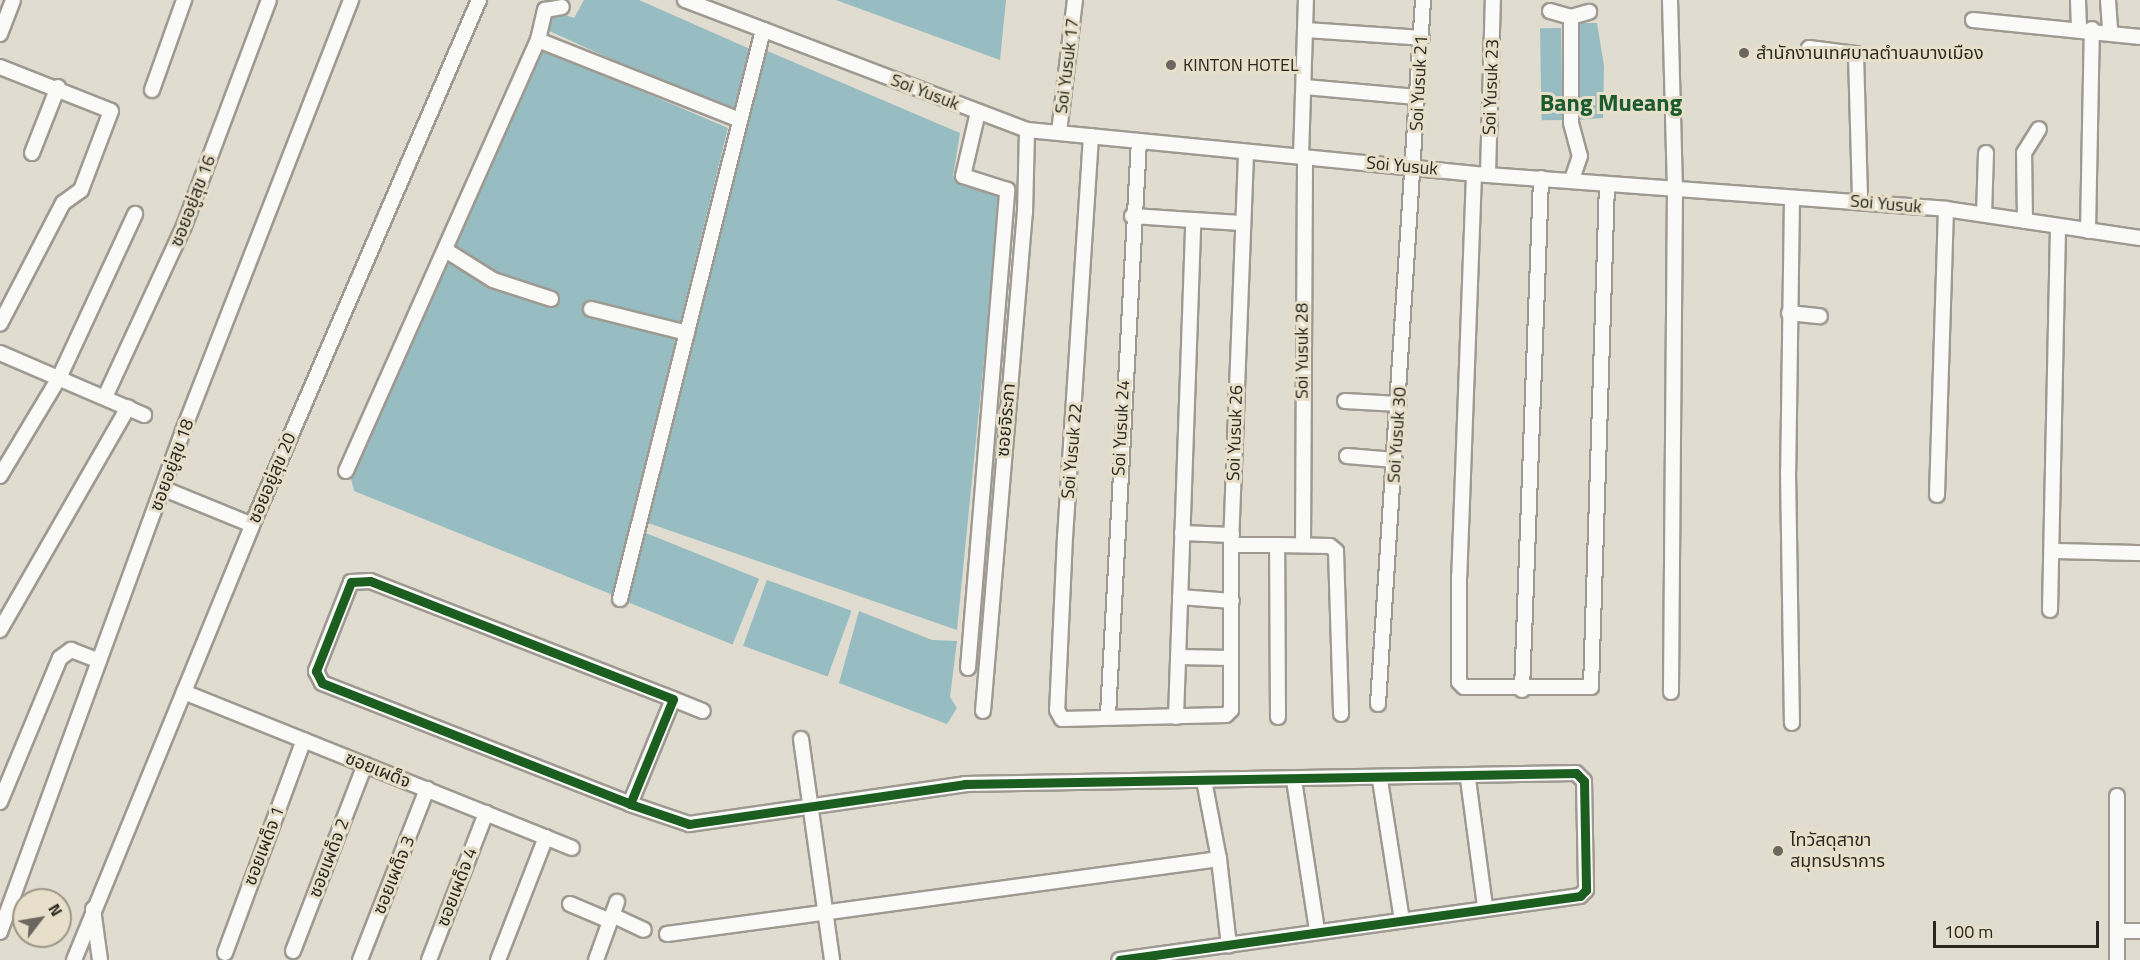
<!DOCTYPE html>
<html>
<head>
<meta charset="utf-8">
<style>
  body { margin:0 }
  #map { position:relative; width:2140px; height:960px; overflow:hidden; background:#e1dcd0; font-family:"Titillium Web","Noto Sans Thai",sans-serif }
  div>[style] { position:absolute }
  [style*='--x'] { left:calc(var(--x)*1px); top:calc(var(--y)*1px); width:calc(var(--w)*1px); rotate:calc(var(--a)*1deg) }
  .water>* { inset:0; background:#97bcc1; transform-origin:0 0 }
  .roads { filter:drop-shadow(2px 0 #9e9a91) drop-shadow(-2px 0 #9e9a91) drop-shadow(0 2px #9e9a91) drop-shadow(0 -2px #9e9a91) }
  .minor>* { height:14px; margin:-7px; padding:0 7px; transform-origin:7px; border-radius:7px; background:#fafaf8 }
  .cycleway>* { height:9px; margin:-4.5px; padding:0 4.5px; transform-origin:4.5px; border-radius:4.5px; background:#1b5e20 }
  .dots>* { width:16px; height:16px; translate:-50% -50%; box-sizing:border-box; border:3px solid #e7dfca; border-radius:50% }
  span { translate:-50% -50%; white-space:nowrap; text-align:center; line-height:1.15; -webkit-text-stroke:6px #e7dfca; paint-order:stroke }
  .poi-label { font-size:18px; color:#2b2820 }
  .left { translate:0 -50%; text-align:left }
  .street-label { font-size:18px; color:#2b2820 }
  .district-label { font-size:24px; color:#1c5b2b; font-weight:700 }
  .north { position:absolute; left:12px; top:888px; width:60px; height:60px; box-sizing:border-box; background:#e7dfca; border:2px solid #9c9686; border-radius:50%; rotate:59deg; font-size:16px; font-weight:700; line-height:24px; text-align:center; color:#2b2820 }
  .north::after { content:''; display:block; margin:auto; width:21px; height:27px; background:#6b675e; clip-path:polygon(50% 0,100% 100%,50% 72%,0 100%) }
  .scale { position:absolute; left:1933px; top:921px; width:166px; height:27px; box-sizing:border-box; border:3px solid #2b2820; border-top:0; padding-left:8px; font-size:18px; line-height:21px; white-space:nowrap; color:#2b2820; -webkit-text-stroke:4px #e7dfca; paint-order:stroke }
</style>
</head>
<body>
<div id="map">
  <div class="water">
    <i style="clip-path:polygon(584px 0,639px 0,750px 49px,734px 110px,727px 112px,545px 29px,553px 11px,574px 18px)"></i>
    <i style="clip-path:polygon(836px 0,1006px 0,1000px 60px)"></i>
    <i style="clip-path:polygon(1579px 23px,1597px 23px,1604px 66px,1603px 118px,1577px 120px)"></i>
    <i style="left:1561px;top:28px;width:92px;height:21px;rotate:89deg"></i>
    <i style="clip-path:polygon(536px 46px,728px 128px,613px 595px,354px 491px,350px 474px)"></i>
    <i style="clip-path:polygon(765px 50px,960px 133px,953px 176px,1001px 188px,957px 630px,648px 523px)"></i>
    <i style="left:646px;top:533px;width:122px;height:71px;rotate:22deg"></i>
    <i style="left:767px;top:580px;width:90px;height:70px;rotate:20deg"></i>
    <i style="clip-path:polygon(859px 611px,932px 640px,957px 641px,950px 697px,957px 708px,947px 724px,839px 683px)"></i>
  </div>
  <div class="roads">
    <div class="minor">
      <i style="--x:685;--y:0;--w:366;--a:20.8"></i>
      <i style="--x:1027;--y:130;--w:449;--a:5.6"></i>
      <i style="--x:1474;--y:174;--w:473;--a:4.2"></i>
      <i style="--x:1946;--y:209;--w:196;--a:8.5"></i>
      <i style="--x:1670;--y:0;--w:189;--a:88.5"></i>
      <i style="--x:1675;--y:189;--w:503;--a:90.46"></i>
      <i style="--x:2078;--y:0;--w:28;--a:88"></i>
      <i style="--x:2108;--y:0;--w:31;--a:86"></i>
      <i style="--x:1550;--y:11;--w:22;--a:16"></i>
      <i style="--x:1571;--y:17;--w:19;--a:-16"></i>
      <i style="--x:1571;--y:17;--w:106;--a:90"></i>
      <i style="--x:1571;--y:123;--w:34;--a:75"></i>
      <i style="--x:1580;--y:156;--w:24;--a:109"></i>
      <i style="--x:1973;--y:20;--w:168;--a:5.8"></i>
      <i style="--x:1306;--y:30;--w:116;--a:3.9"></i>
      <i style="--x:0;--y:34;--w:36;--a:-69"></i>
      <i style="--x:538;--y:40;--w:31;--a:-77"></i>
      <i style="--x:545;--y:10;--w:17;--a:-10"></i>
      <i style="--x:1809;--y:48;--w:47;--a:7.3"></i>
      <i style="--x:1856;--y:54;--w:147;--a:88.4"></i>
      <i style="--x:0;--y:67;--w:119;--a:21.6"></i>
      <i style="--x:111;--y:111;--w:85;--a:110.8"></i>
      <i style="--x:81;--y:190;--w:22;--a:144"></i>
      <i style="--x:63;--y:203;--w:136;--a:117.5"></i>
      <i style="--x:1305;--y:87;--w:112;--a:5.1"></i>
      <i style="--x:152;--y:90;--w:96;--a:-70.4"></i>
      <i style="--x:1059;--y:132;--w:133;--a:-83.1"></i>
      <i style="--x:1091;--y:136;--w:402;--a:93.7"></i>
      <i style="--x:1065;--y:537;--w:173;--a:92.6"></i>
      <i style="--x:1057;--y:710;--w:10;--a:61"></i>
      <i style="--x:1062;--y:719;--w:164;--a:-1.4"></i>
      <i style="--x:1226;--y:715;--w:7;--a:-45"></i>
      <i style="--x:1231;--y:710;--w:165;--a:-90"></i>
      <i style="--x:1231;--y:545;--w:393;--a:-87.8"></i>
      <i style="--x:32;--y:153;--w:71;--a:-68.5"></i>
      <i style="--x:1301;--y:157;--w:157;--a:-88.2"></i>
      <i style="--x:1474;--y:174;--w:402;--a:92.1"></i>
      <i style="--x:1459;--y:576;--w:106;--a:90"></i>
      <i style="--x:1459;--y:682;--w:7;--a:45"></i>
      <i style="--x:1464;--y:687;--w:127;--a:0"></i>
      <i style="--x:1591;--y:687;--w:503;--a:-88.18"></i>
      <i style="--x:1488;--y:174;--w:174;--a:-88.4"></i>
      <i style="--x:1792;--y:198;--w:273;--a:90.8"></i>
      <i style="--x:1788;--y:471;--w:252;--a:89.1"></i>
      <i style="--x:1984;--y:214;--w:61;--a:-88.1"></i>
      <i style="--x:1132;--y:216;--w:61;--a:3.8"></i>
      <i style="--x:2025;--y:221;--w:68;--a:-90.8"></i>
      <i style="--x:2024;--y:153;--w:28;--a:-58"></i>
      <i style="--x:2088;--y:231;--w:202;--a:-88.9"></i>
      <i style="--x:447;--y:251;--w:54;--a:32.2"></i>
      <i style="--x:493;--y:280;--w:61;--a:18.1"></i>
      <i style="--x:591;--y:309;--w:99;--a:14"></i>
      <i style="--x:1789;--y:313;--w:31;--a:6"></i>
      <i style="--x:0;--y:353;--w:157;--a:23.3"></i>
      <i style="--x:105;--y:397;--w:188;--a:-65.2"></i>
      <i style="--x:184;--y:226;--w:241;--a:-69.4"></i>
      <i style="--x:1345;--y:401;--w:54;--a:3.2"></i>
      <i style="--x:1347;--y:456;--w:48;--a:4.8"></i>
      <i style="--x:346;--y:471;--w:472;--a:-66"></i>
      <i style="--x:538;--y:40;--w:217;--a:21.6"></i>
      <i style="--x:0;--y:476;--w:114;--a:-59"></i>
      <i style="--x:59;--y:378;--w:181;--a:-65.1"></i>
      <i style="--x:164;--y:489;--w:95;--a:22.2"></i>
      <i style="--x:1937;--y:495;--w:286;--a:-88.2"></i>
      <i style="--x:1182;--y:533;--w:50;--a:2.3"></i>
      <i style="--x:1231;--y:545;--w:46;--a:0"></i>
      <i style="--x:1303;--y:545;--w:388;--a:-89.7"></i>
      <i style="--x:2053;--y:551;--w:87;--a:1.3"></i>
      <i style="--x:1180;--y:597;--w:52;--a:4.4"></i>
      <i style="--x:620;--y:599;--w:587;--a:-75.89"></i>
      <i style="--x:2050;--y:610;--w:384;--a:-88.8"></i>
      <i style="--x:0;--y:630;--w:257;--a:-60.1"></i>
      <i style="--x:1178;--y:657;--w:53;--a:1.1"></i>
      <i style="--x:968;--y:668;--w:480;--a:-85.3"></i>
      <i style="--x:1007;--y:190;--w:46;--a:-162.3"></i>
      <i style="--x:963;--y:176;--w:66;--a:-76.8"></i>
      <i style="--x:1522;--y:690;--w:512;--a:-87.87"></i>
      <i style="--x:184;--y:692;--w:418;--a:21.9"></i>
      <i style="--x:673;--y:699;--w:32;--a:22"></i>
      <i style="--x:1378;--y:704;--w:705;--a:-86.34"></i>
      <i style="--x:983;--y:711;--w:500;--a:-85.2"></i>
      <i style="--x:1025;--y:213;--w:83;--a:-88.6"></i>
      <i style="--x:1108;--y:715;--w:575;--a:-86.91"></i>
      <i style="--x:1176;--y:717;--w:497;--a:-88"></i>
      <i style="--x:1193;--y:220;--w:49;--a:3.5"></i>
      <i style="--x:1278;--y:717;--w:172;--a:-90.3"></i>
      <i style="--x:1277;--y:545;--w:53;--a:1.1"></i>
      <i style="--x:1330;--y:546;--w:8;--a:40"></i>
      <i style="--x:1336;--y:551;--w:163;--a:88.2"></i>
      <i style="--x:801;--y:739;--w:223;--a:82"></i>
      <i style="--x:1468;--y:779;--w:129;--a:82.4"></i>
      <i style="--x:1294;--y:780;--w:153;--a:81.3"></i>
      <i style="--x:1380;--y:780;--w:142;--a:81.1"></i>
      <i style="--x:2117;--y:796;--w:135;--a:90"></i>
      <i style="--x:0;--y:802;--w:156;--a:-67.4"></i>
      <i style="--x:60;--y:658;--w:14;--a:-36"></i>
      <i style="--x:71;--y:650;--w:30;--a:21"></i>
      <i style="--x:630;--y:804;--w:113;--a:-67.7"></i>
      <i style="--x:673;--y:699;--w:325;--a:-158.7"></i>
      <i style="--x:370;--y:581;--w:19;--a:177"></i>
      <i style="--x:351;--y:582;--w:96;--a:111.5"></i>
      <i style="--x:316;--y:671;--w:13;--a:63"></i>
      <i style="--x:322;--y:683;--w:331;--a:21.4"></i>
      <i style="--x:630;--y:804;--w:62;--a:18.7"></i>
      <i style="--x:689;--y:824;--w:279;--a:-8.2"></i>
      <i style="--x:965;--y:784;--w:611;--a:-1.03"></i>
      <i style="--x:1576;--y:773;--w:11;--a:45"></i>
      <i style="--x:1584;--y:781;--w:109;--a:88.9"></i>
      <i style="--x:1586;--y:890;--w:8;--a:135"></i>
      <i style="--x:1580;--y:896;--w:465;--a:172.1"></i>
      <i style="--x:1219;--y:859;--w:87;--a:83.4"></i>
      <i style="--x:570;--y:904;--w:43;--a:23"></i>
      <i style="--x:93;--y:909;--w:51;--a:82.2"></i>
      <i style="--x:612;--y:915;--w:35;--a:25"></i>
      <i style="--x:0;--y:932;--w:533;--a:-69.93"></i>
      <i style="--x:183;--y:431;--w:463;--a:-68.7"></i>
      <i style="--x:667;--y:934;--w:557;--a:-7.74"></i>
      <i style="--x:1219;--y:859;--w:80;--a:-100.8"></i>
      <i style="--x:293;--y:951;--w:200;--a:-68.9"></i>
      <i style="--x:225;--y:953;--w:227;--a:-69.7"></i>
      <i style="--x:74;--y:960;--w:470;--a:-67.7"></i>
      <i style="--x:252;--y:525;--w:572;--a:-66.62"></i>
      <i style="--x:360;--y:960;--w:184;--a:-68.6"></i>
      <i style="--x:429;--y:960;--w:158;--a:-68.8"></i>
      <i style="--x:498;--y:960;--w:132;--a:-68.7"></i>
      <i style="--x:596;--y:960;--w:62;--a:-70.1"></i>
      <i style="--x:2117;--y:960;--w:29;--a:-90"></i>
      <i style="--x:2117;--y:931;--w:23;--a:0"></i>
    </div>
  </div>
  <div class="cycleway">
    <i style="--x:630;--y:804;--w:113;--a:-67.7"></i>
    <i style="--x:673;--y:699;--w:325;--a:-158.7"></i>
    <i style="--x:370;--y:581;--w:19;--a:177"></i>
    <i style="--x:351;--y:582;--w:96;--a:111.5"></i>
    <i style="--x:316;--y:671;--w:13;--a:63"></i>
    <i style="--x:322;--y:683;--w:331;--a:21.4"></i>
    <i style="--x:630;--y:804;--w:62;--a:18.7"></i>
    <i style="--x:689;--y:824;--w:279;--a:-8.2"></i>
    <i style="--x:965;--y:784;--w:611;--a:-1.03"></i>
    <i style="--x:1576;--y:773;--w:11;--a:45"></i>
    <i style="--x:1584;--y:781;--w:109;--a:88.9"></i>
    <i style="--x:1586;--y:890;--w:8;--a:135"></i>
    <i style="--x:1580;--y:896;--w:465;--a:172.1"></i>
  </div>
  <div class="dots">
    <i style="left:1744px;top:53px;background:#6b675e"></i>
    <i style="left:1171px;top:65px;background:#6b675e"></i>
    <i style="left:1778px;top:851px;background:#6b675e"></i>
  </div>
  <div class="poi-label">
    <span class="left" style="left:1756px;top:53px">สำนักงานเทศบาลตำบลบางเมือง</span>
    <span class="left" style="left:1183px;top:65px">KINTON HOTEL</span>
    <span class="left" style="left:1790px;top:851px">ไทวัสดุสาขา<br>สมุทรปราการ</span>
  </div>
  <div class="street-label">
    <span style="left:1067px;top:66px;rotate:-83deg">Soi Yusuk 17</span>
    <span style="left:1419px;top:83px;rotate:-87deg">Soi Yusuk 21</span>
    <span style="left:1491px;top:87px;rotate:-88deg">Soi Yusuk 23</span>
    <span style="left:925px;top:92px;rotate:21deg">Soi Yusuk</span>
    <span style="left:1402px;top:166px;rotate:5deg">Soi Yusuk</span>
    <span style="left:193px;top:201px;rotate:-69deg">ซอยอยู่สุข 16</span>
    <span style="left:1886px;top:204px;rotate:5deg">Soi Yusuk</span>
    <span style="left:1302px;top:351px;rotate:-90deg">Soi Yusuk 28</span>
    <span style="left:1006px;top:420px;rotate:-85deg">ซอยจิระภา</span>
    <span style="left:1121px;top:428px;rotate:-87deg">Soi Yusuk 24</span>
    <span style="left:1235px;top:433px;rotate:-88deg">Soi Yusuk 26</span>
    <span style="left:1397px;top:435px;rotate:-86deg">Soi Yusuk 30</span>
    <span style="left:1072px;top:451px;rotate:-85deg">Soi Yusuk 22</span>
    <span style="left:172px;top:465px;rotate:-70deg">ซอยอยู่สุข 18</span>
    <span style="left:272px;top:478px;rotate:-67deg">ซอยอยู่สุข 20</span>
    <span style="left:378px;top:770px;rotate:22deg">ซอยเผด็จ</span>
    <span style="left:264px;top:846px;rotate:-69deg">ซอยเผด็จ 1</span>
    <span style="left:329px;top:858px;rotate:-69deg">ซอยเผด็จ 2</span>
    <span style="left:394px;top:875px;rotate:-68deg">ซอยเผด็จ 3</span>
    <span style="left:457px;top:887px;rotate:-69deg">ซอยเผด็จ 4</span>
  </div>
  <div class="district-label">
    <span style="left:1611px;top:103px">Bang Mueang</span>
  </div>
  <div class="north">N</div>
  <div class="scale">100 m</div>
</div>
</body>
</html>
